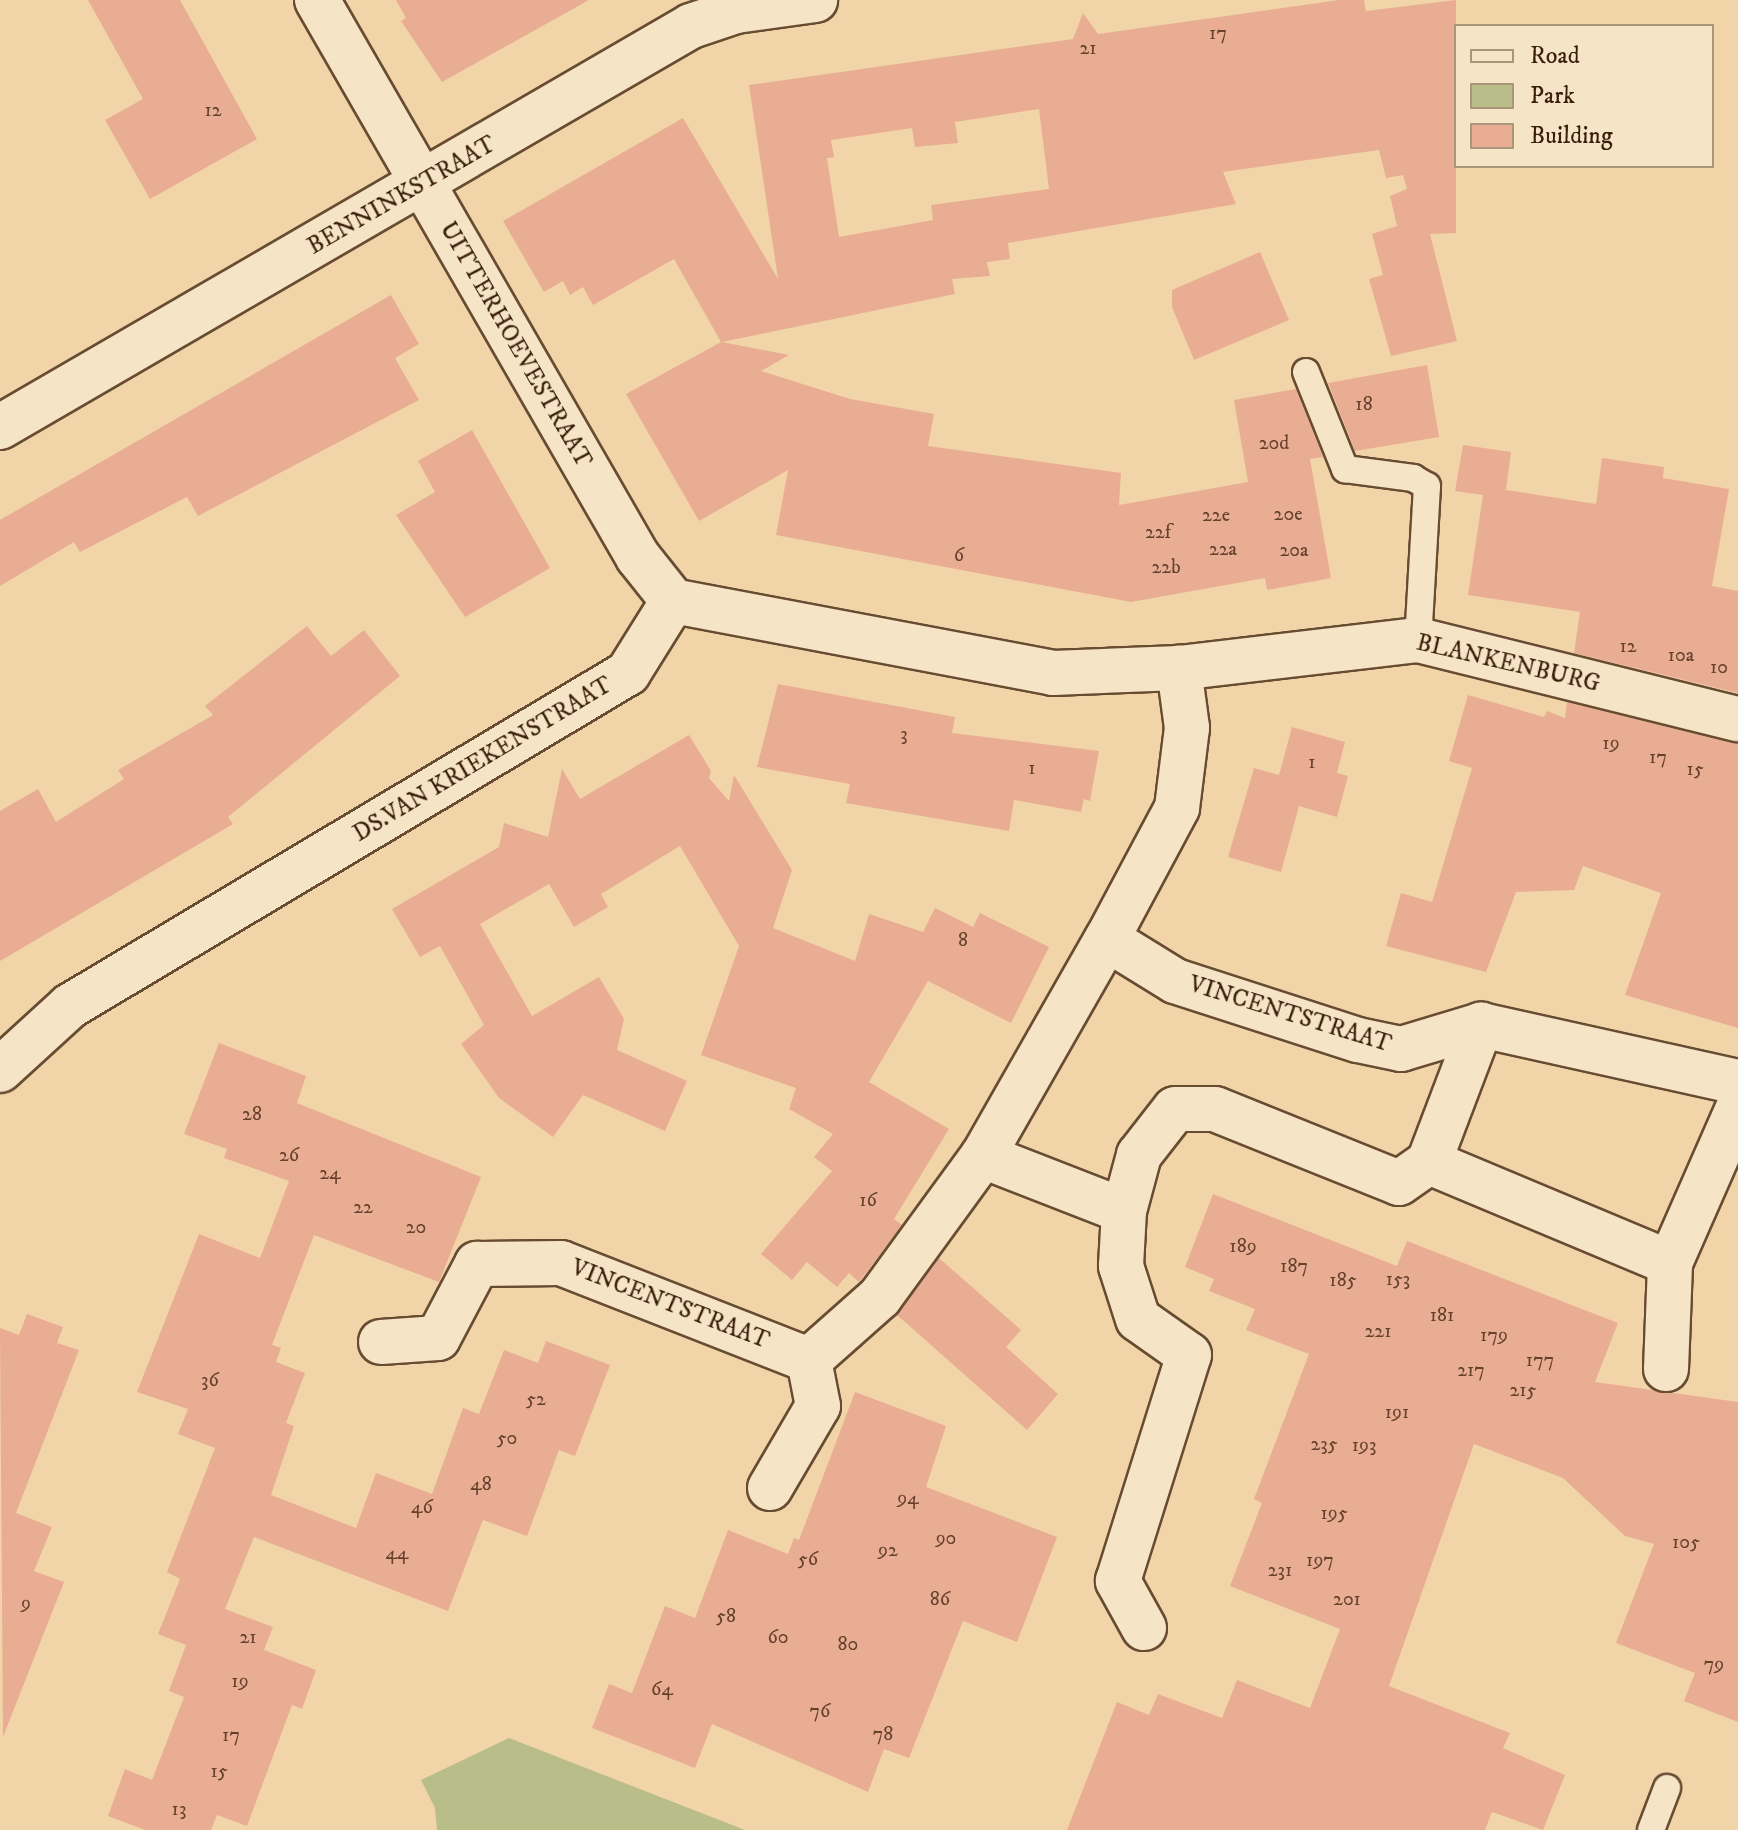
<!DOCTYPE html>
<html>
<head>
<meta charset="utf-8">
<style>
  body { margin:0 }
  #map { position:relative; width:1738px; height:1830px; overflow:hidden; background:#f1d5a8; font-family:"IM FELL DW Pica",serif }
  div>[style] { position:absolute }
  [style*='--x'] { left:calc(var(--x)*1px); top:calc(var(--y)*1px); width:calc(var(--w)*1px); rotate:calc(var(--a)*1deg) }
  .green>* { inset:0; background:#b8bd89 }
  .building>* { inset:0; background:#e9ad94 }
  .roads { filter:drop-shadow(2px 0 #684c32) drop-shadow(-2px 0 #684c32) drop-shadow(0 2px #684c32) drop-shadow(0 -2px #684c32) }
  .lane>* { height:26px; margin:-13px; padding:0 13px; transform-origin:13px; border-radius:13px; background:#f6e4c6 }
  .street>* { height:44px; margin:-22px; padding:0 22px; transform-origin:22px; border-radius:22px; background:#f6e4c6 }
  span { translate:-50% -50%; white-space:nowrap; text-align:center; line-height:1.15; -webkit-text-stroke:6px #f6e4c6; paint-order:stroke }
  .number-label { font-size:20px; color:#66422d }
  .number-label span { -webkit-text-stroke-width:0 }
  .street-label { font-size:24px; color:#3a1e0b }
  .legend { position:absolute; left:1454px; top:24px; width:260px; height:144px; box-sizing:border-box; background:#f6e4c6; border:2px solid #ab957b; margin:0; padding:10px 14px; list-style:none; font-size:24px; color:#3a1e0b }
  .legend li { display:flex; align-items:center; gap:16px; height:40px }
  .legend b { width:40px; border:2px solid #ab957b }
</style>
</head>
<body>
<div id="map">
  <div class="green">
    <i style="clip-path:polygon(509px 1738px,745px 1830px,437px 1830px,435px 1808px,421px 1780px)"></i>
  </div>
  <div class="building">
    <i style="clip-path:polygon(88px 0,180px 0,257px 139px,150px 199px,105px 120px,143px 99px)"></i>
    <i style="clip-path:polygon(396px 0,589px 0,442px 82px,401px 21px,406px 18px)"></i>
    <i style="clip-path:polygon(evenodd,1339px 0,1364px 0,1366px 11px,1456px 0,1456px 233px,1430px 234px,1457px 341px,1391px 356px,1369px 279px,1383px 275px,1372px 234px,1397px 226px,1390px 196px,1407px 189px,1403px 175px,1386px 178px,1379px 150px,1223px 172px,1236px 204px,1008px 243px,1010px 259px,987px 262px,990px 276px,952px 279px,955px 294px,722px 342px,789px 355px,761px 371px,850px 399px,934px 414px,928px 446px,1121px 473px,1119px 505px,1248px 482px,1234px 400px,1296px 389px,1323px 457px,1310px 459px,1331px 578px,1267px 590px,1265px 578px,1131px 602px,776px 535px,788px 470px,699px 521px,626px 394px,721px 342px,674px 259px,593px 305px,583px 287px,570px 295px,563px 281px,544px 292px,503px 221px,683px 118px,778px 279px,749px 85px,1073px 39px,1083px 13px,1098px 34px,1339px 0,1039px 109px,1049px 189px,931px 205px,933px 220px,839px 237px,827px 158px,834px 157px,831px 140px,912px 128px,915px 147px,958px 143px,955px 122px,1039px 109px)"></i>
    <i style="clip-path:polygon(1260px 252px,1289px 320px,1194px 360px,1172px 307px,1172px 290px)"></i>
    <i style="clip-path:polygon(391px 295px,419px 344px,395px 358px,419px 400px,198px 516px,187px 497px,80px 552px,74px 542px,0 586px,0 520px)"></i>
    <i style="clip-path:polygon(1427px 365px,1439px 437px,1355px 451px,1328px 383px)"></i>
    <i style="clip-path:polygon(472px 430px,550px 568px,465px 617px,396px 515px,435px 492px,418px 461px)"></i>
    <i style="clip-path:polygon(1463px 445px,1511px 452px,1506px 490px,1596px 504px,1602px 458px,1664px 467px,1663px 478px,1729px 489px,1712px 586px,1738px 591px,1738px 693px,1574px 653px,1580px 612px,1468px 595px,1483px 495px,1455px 491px)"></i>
    <i style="clip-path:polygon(307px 626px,331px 656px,364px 630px,400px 676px,228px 817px,233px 824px,0 961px,0 811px,38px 789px,56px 822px,124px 779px,118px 770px,213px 715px,205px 706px)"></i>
    <i style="clip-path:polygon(778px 684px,955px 717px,952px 733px,1099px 751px,1090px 801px,1084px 799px,1081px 812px,1014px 800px,1009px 831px,846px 803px,850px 784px,757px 767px)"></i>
    <i style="clip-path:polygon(1468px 695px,1544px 717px,1547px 711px,1565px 718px,1567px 702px,1738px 743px,1738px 1028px,1625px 995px,1661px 893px,1583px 866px,1574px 890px,1516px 892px,1486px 972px,1386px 946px,1401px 893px,1432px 902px,1472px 768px,1449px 761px)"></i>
    <i style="clip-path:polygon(1292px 727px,1345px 742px,1337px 773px,1348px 776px,1337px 817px,1299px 806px,1281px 872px,1228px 857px,1254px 768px,1279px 775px)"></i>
    <i style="clip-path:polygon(689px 735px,711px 771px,709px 778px,729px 801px,734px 775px,792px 870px,773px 928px,855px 961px,869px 914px,923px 932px,935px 908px,973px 927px,980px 913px,1049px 947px,1011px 1023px,928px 981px,869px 1082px,949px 1129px,894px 1219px,902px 1225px,859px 1282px,849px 1273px,837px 1287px,807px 1262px,792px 1280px,761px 1254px,832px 1171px,814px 1157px,833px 1134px,789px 1109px,796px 1088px,701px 1055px,739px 946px,680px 846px,601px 894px,608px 907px,574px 927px,549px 884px,480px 924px,532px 1016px,599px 977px,624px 1019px,617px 1050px,687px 1081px,665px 1131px,583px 1095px,553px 1137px,499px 1098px,461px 1044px,484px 1025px,440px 946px,420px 957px,392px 909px,499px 847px,504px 823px,548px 837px,562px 769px,580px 799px)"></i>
    <i style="clip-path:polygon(219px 1043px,306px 1076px,297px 1103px,481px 1177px,439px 1282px,314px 1235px,272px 1345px,281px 1348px,276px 1362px,305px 1373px,286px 1423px,294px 1426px,271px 1495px,356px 1528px,376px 1473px,432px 1494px,463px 1408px,479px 1414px,504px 1350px,538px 1363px,546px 1341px,610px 1365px,575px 1456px,559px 1450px,527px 1536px,483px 1520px,448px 1611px,254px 1537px,225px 1609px,273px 1627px,264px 1650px,316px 1670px,302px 1709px,292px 1705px,247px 1826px,217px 1815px,211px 1830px,145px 1830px,108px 1816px,125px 1769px,152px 1780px,184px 1697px,169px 1691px,186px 1645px,158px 1634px,180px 1579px,167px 1572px,215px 1448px,178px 1434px,188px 1409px,137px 1392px,199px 1234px,260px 1258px,289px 1181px,224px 1158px,227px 1149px,184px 1134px)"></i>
    <i style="clip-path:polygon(1213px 1194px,1397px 1266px,1407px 1241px,1618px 1323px,1595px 1382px,1738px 1402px,1738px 1722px,1684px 1701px,1695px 1673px,1616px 1643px,1654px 1544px,1625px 1536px,1563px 1478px,1474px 1444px,1389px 1686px,1510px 1733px,1503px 1748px,1565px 1775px,1543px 1830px,1492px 1812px,1485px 1830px,1067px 1830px,1117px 1702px,1149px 1715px,1158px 1694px,1222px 1718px,1237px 1680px,1310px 1708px,1340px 1629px,1230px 1586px,1262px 1503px,1254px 1499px,1309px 1354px,1246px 1330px,1255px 1309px,1209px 1291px,1214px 1279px,1185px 1267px)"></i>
    <i style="clip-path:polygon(939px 1258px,1021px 1330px,1006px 1347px,1058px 1394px,1027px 1430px,897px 1315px)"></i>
    <i style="clip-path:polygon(27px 1314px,63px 1327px,57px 1343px,79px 1350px,16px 1513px,52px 1527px,34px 1571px,64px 1582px,3px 1737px,0 1328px,19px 1335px)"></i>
    <i style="clip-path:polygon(855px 1392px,946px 1426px,926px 1487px,1057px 1537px,1017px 1642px,963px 1621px,909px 1758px,884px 1749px,868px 1792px,712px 1724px,695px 1768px,592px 1728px,609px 1684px,632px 1693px,665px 1606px,695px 1618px,728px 1530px,788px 1554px,794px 1538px,799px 1540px)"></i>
  </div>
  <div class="roads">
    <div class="lane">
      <i style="--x:1306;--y:372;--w:105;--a:68.1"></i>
      <i style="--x:1345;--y:469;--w:69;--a:7.5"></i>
      <i style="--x:1413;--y:478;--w:16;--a:30"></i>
      <i style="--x:1427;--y:486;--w:154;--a:93.3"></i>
      <i style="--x:1651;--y:1830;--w:45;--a:-69.1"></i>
    </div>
    <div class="street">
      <i style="--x:317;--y:0;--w:643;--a:60.05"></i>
      <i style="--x:638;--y:557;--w:56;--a:51.5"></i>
      <i style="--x:0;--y:427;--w:799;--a:-30.13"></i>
      <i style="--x:691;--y:26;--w:47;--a:-18.4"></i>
      <i style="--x:736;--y:11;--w:80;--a:-7.9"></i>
      <i style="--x:1107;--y:939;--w:80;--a:31.7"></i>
      <i style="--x:1175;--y:981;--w:192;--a:17.9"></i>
      <i style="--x:1358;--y:1040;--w:44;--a:11.8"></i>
      <i style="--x:1401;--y:1049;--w:84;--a:-16.7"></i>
      <i style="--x:1481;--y:1025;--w:263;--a:12.5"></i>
      <i style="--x:0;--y:1070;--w:95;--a:-42.4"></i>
      <i style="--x:70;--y:1006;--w:650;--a:-30.83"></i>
      <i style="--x:628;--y:673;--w:85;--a:-58"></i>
      <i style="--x:673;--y:601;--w:387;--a:10.7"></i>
      <i style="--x:1053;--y:673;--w:126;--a:-2.3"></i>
      <i style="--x:1179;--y:668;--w:241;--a:-6.7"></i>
      <i style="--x:1418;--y:640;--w:330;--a:13.9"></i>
      <i style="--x:983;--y:1156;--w:151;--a:21.3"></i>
      <i style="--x:1429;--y:1162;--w:261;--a:22.7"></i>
      <i style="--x:381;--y:1342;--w:57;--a:-4"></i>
      <i style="--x:438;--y:1338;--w:84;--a:-62.2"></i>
      <i style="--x:477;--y:1264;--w:84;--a:-0.7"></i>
      <i style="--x:561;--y:1263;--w:266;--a:21.4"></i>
      <i style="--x:809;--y:1360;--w:95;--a:-41.6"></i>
      <i style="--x:880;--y:1297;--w:175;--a:-53.9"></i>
      <i style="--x:983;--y:1156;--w:250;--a:-60.3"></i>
      <i style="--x:1107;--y:939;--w:149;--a:-61.9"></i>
      <i style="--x:1177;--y:808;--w:81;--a:-82.9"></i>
      <i style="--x:1187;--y:728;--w:61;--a:-97.6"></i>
      <i style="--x:1666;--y:1369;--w:106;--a:-87.8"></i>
      <i style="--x:1670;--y:1263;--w:169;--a:-66.3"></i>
      <i style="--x:770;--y:1488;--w:95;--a:-59.7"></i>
      <i style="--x:818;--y:1406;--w:47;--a:-101.1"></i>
      <i style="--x:1144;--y:1628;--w:54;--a:-119"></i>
      <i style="--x:1118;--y:1581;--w:237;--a:-72.6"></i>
      <i style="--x:1189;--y:1355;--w:62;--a:-144.8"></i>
      <i style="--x:1138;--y:1319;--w:56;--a:-107.8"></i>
      <i style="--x:1121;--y:1266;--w:55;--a:-86.9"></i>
      <i style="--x:1124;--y:1211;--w:58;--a:-75"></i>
      <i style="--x:1139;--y:1155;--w:58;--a:-52"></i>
      <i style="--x:1175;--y:1109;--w:40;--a:0"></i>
      <i style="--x:1215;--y:1109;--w:198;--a:21.9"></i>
      <i style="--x:1399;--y:1183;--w:37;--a:-35"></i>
      <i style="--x:1429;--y:1162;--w:147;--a:-69.2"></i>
    </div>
  </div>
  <div class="number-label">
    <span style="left:1218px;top:33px">17</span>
    <span style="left:1088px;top:48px">21</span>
    <span style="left:213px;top:110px">12</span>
    <span style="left:1364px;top:404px">18</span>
    <span style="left:1274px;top:443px">20d</span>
    <span style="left:1288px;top:514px">20e</span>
    <span style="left:1216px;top:515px">22e</span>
    <span style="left:1158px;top:532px">22f</span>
    <span style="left:1223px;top:549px">22a</span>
    <span style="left:1294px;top:550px">20a</span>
    <span style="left:959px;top:555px">6</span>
    <span style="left:1166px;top:567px">22b</span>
    <span style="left:1628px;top:646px">12</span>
    <span style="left:1681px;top:655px">10a</span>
    <span style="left:1719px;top:667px">10</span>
    <span style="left:904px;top:734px">3</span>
    <span style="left:1611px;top:743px">19</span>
    <span style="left:1658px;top:757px">17</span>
    <span style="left:1312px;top:762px">1</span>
    <span style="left:1032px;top:768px">1</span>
    <span style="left:1695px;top:769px">15</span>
    <span style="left:963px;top:940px">8</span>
    <span style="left:252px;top:1114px">28</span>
    <span style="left:289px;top:1155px">26</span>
    <span style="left:330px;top:1173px">24</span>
    <span style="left:868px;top:1200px">16</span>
    <span style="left:363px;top:1207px">22</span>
    <span style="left:416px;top:1227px">20</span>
    <span style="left:1243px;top:1246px">189</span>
    <span style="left:1294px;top:1266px">187</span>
    <span style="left:1398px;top:1279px">153</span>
    <span style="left:1343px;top:1280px">185</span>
    <span style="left:1442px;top:1315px">181</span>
    <span style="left:1378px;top:1331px">221</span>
    <span style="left:1494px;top:1335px">179</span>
    <span style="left:1540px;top:1360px">177</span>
    <span style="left:1471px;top:1370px">217</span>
    <span style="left:210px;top:1380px">36</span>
    <span style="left:1523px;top:1390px">215</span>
    <span style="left:536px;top:1399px">52</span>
    <span style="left:1397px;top:1412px">191</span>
    <span style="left:507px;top:1438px">50</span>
    <span style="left:1324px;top:1444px">235</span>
    <span style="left:1364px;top:1445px">193</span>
    <span style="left:481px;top:1484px">48</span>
    <span style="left:908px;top:1498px">94</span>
    <span style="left:422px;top:1507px">46</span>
    <span style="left:1334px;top:1513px">195</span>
    <span style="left:946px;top:1538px">90</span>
    <span style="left:1686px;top:1542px">105</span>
    <span style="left:888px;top:1550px">92</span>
    <span style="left:397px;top:1553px">44</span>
    <span style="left:808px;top:1559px">56</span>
    <span style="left:1320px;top:1560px">197</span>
    <span style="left:1280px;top:1570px">231</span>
    <span style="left:940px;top:1599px">86</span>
    <span style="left:1347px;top:1599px">201</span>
    <span style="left:26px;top:1603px">9</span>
    <span style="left:726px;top:1616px">58</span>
    <span style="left:248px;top:1637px">21</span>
    <span style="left:778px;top:1637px">60</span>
    <span style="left:848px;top:1644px">80</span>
    <span style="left:1714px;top:1664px">79</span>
    <span style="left:240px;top:1681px">19</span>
    <span style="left:662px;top:1689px">64</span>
    <span style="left:820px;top:1711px">76</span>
    <span style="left:883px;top:1734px">78</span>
    <span style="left:231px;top:1735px">17</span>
    <span style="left:219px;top:1771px">15</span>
    <span style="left:179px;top:1809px">13</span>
  </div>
  <div class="street-label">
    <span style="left:402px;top:196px;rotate:-30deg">BENNINKSTRAAT</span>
    <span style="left:515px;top:345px;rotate:60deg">UITTERHOEVESTRAAT</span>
    <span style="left:1508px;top:664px;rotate:13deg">BLANKENBURG</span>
    <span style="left:483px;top:760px;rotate:-31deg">DS.VAN KRIEKENSTRAAT</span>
    <span style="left:1290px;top:1015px;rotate:17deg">VINCENTSTRAAT</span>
    <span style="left:670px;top:1305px;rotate:21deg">VINCENTSTRAAT</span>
  </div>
  <ul class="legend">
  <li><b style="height:10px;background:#f6e4c6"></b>Road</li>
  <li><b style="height:22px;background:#b8bd89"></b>Park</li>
  <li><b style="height:22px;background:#e9ad94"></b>Building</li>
  </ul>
</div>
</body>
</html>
